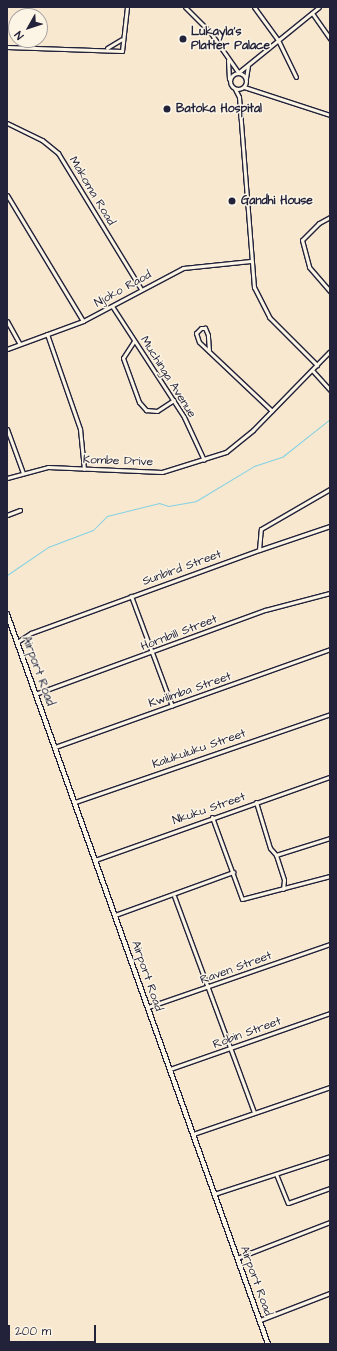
<!DOCTYPE html>
<html>
<head>
<meta charset="utf-8">
<style>
  body { margin:0 }
  #map { position:relative; width:337px; height:1351px; overflow:hidden; background:#f8e8d0; font-family:"Architects Daughter",sans-serif }
  div>[style] { position:absolute }
  [style*='--x'] { left:calc(var(--x)*1px); top:calc(var(--y)*1px); width:calc(var(--w)*1px); rotate:calc(var(--a)*1deg) }
  .stream>* { height:1px; margin:-0.5px; padding:0 0.5px; transform-origin:0.5px; border-radius:0.5px; background:#84d1e3 }
  .roads { filter:drop-shadow(1px 0 #22223b) drop-shadow(-1px 0 #22223b) drop-shadow(0 1px #22223b) drop-shadow(0 -1px #22223b) }
  .minor>* { height:3px; margin:-1.5px; padding:0 1.5px; transform-origin:1.5px; border-radius:1.5px; background:#fcf5e5 }
  .minor>.ring { margin:-1.5px; padding:0; box-sizing:content-box; background:none; border:3px solid #fcf5e5; border-radius:50% }
  .tertiary>* { height:4px; margin:-2px; padding:0 2px; transform-origin:2px; border-radius:2px; background:#fcf5e5 }
  .dots>* { width:11px; height:11px; translate:-50% -50%; box-sizing:border-box; border:2px solid #fcf5e5; border-radius:50% }
  span { translate:-50% -50%; white-space:nowrap; text-align:center; line-height:1.15; -webkit-text-stroke:3px #fcf5e5; paint-order:stroke }
  .poi-label { font-size:12px; color:#22223b; font-weight:700 }
  .left { translate:0 -50%; text-align:left }
  .street-label { font-size:12px; color:#22223b }
  .frame { position:absolute; inset:0; border:8px solid #22223b; pointer-events:none }
  .north { position:absolute; left:8px; top:8px; width:40px; height:40px; box-sizing:border-box; background:#fcf5e5; border:1px solid #a5a1a1; border-radius:50%; rotate:231deg; font-size:11px; font-weight:700; line-height:16px; text-align:center; color:#22223b }
  .north::after { content:''; display:block; margin:auto; width:14px; height:18px; background:#22223b; clip-path:polygon(50% 0,100% 100%,50% 72%,0 100%) }
  .scale { position:absolute; left:8px; top:1325px; width:88px; height:18px; box-sizing:border-box; border:2px solid #22223b; border-top:0; padding-left:5px; font-size:12px; line-height:14px; white-space:nowrap; color:#22223b; -webkit-text-stroke:3px #fcf5e5; paint-order:stroke }
</style>
</head>
<body>
<div id="map">
  <div class="stream">
    <i style="--x:7;--y:575;--w:50;--a:-34.3"></i>
    <i style="--x:48;--y:547;--w:48;--a:-20.7"></i>
    <i style="--x:93;--y:530;--w:20;--a:-45"></i>
    <i style="--x:107;--y:516;--w:54;--a:-14"></i>
    <i style="--x:159;--y:503;--w:9;--a:18"></i>
    <i style="--x:168;--y:506;--w:28;--a:-10"></i>
    <i style="--x:196;--y:501;--w:68;--a:-31.1"></i>
    <i style="--x:254;--y:466;--w:29;--a:-18"></i>
    <i style="--x:282;--y:457;--w:61;--a:-38.4"></i>
  </div>
  <div class="roads">
    <div class="minor">
      <i style="--x:185;--y:7;--w:35;--a:45"></i>
      <i style="--x:210;--y:32;--w:49;--a:55"></i>
      <i style="--x:254;--y:7;--w:41;--a:54"></i>
      <i style="--x:278;--y:40;--w:41;--a:64.1"></i>
      <i style="--x:312;--y:13;--w:32;--a:55"></i>
      <i style="--x:7;--y:47;--w:115;--a:2"></i>
      <i style="--x:122;--y:51;--w:44;--a:-83.5"></i>
      <i style="--x:107;--y:48;--w:17;--a:-31"></i>
      <i style="--x:228;--y:60;--w:19;--a:87"></i>
      <i style="--x:239;--y:72;--w:103;--a:-39.1"></i>
      <i class="ring" style="left:230px;top:73px;width:13px;height:13px"></i>
      <i style="--x:246;--y:78;--w:12;--a:-81"></i>
      <i style="--x:244;--y:87;--w:90;--a:18"></i>
      <i style="--x:235;--y:89;--w:9;--a:63"></i>
      <i style="--x:239;--y:97;--w:191;--a:85.5"></i>
      <i style="--x:254;--y:287;--w:34;--a:63"></i>
      <i style="--x:269;--y:317;--w:68;--a:45"></i>
      <i style="--x:7;--y:123;--w:39;--a:26"></i>
      <i style="--x:42;--y:140;--w:21;--a:39"></i>
      <i style="--x:58;--y:153;--w:159;--a:58.6"></i>
      <i style="--x:7;--y:195;--w:147;--a:58.9"></i>
      <i style="--x:330;--y:217;--w:13;--a:151"></i>
      <i style="--x:319;--y:223;--w:24;--a:135"></i>
      <i style="--x:302;--y:240;--w:28;--a:75"></i>
      <i style="--x:309;--y:267;--w:32;--a:49"></i>
      <i style="--x:112;--y:306;--w:132;--a:57"></i>
      <i style="--x:184;--y:417;--w:47;--a:65.1"></i>
      <i style="--x:7;--y:321;--w:26;--a:61"></i>
      <i style="--x:47;--y:334;--w:101;--a:70.8"></i>
      <i style="--x:80;--y:429;--w:40;--a:84.3"></i>
      <i style="--x:134;--y:341;--w:20;--a:123"></i>
      <i style="--x:123;--y:358;--w:47;--a:70"></i>
      <i style="--x:139;--y:402;--w:11;--a:49"></i>
      <i style="--x:146;--y:410;--w:11;--a:5"></i>
      <i style="--x:157;--y:411;--w:20;--a:-33"></i>
      <i style="--x:7;--y:349;--w:81;--a:-20.2"></i>
      <i style="--x:83;--y:321;--w:113;--a:-27.9"></i>
      <i style="--x:183;--y:268;--w:68;--a:-5.9"></i>
      <i style="--x:209;--y:351;--w:16;--a:-94"></i>
      <i style="--x:208;--y:335;--w:8;--a:-113"></i>
      <i style="--x:205;--y:328;--w:4;--a:180"></i>
      <i style="--x:201;--y:328;--w:7;--a:135"></i>
      <i style="--x:196;--y:333;--w:9;--a:72"></i>
      <i style="--x:199;--y:342;--w:100;--a:43.4"></i>
      <i style="--x:312;--y:370;--w:27;--a:48"></i>
      <i style="--x:7;--y:429;--w:47;--a:70"></i>
      <i style="--x:7;--y:478;--w:42;--a:-15"></i>
      <i style="--x:48;--y:467;--w:114;--a:2.5"></i>
      <i style="--x:162;--y:472;--w:67;--a:-17.4"></i>
      <i style="--x:226;--y:452;--w:35;--a:-39"></i>
      <i style="--x:253;--y:430;--w:110;--a:-45.7"></i>
      <i style="--x:7;--y:515;--w:14;--a:-21"></i>
      <i style="--x:259;--y:550;--w:75;--a:-18.7"></i>
      <i style="--x:131;--y:596;--w:117;--a:69.6"></i>
      <i style="--x:17;--y:642;--w:17;--a:-33"></i>
      <i style="--x:31;--y:633;--w:243;--a:-20"></i>
      <i style="--x:259;--y:550;--w:21;--a:-85"></i>
      <i style="--x:261;--y:529;--w:80;--a:-30.1"></i>
      <i style="--x:35;--y:694;--w:245;--a:-20.1"></i>
      <i style="--x:265;--y:610;--w:67;--a:-14.7"></i>
      <i style="--x:55;--y:747;--w:292;--a:-19.6"></i>
      <i style="--x:75;--y:802;--w:270;--a:-19"></i>
      <i style="--x:256;--y:802;--w:48;--a:73.1"></i>
      <i style="--x:270;--y:848;--w:9;--a:49"></i>
      <i style="--x:276;--y:855;--w:57;--a:-17.5"></i>
      <i style="--x:212;--y:817;--w:87;--a:69.9"></i>
      <i style="--x:242;--y:899;--w:91;--a:-14.6"></i>
      <i style="--x:276;--y:855;--w:26;--a:72"></i>
      <i style="--x:284;--y:880;--w:9;--a:96"></i>
      <i style="--x:95;--y:860;--w:249;--a:-19.5"></i>
      <i style="--x:174;--y:896;--w:230;--a:69.7"></i>
      <i style="--x:115;--y:915;--w:126;--a:-20"></i>
      <i style="--x:148;--y:1007;--w:193;--a:-19.1"></i>
      <i style="--x:170;--y:1069;--w:170;--a:-19.3"></i>
      <i style="--x:193;--y:1134;--w:145;--a:-18.9"></i>
      <i style="--x:276;--y:1174;--w:31;--a:68"></i>
      <i style="--x:288;--y:1203;--w:45;--a:-19.7"></i>
      <i style="--x:214;--y:1194;--w:122;--a:-18.1"></i>
      <i style="--x:237;--y:1258;--w:100;--a:-21.2"></i>
      <i style="--x:260;--y:1320;--w:75;--a:-21.1"></i>
    </div>
    <div class="tertiary">
      <i style="--x:7;--y:614;--w:775;--a:70.33"></i>
    </div>
  </div>
  <div class="dots">
    <i style="left:183px;top:39px;background:#22223b"></i>
    <i style="left:167px;top:109px;background:#22223b"></i>
    <i style="left:232px;top:201px;background:#22223b"></i>
  </div>
  <div class="poi-label">
    <span class="left" style="left:191px;top:39px">Lukayla's<br>Platter Palace</span>
    <span class="left" style="left:176px;top:109px">Batoka Hospital</span>
    <span class="left" style="left:241px;top:201px">Gandhi House</span>
  </div>
  <div class="street-label">
    <span style="left:92px;top:191px;rotate:59deg">Makoma Road</span>
    <span style="left:123px;top:289px;rotate:-29deg">Njoko Raod</span>
    <span style="left:168px;top:377px;rotate:58deg">Muchinga Avenue</span>
    <span style="left:118px;top:461px;rotate:2deg">Kombe Drive</span>
    <span style="left:182px;top:568px;rotate:-20deg">Sunbird Street</span>
    <span style="left:179px;top:633px;rotate:-21deg">Hornbill Street</span>
    <span style="left:38px;top:671px;rotate:70deg">Airport Road</span>
    <span style="left:190px;top:690px;rotate:-19deg">Kwilimba Street</span>
    <span style="left:199px;top:749px;rotate:-19deg">Kalukuluku Street</span>
    <span style="left:209px;top:809px;rotate:-19deg">Nkuku Street</span>
    <span style="left:236px;top:968px;rotate:-20deg">Raven Street</span>
    <span style="left:147px;top:976px;rotate:71deg">Airport Road</span>
    <span style="left:247px;top:1033px;rotate:-20deg">Robin Street</span>
    <span style="left:256px;top:1281px;rotate:70deg">Airport Road</span>
  </div>
  <div class="frame"></div>
  <div class="north">N</div>
  <div class="scale">200 m</div>
</div>
</body>
</html>
